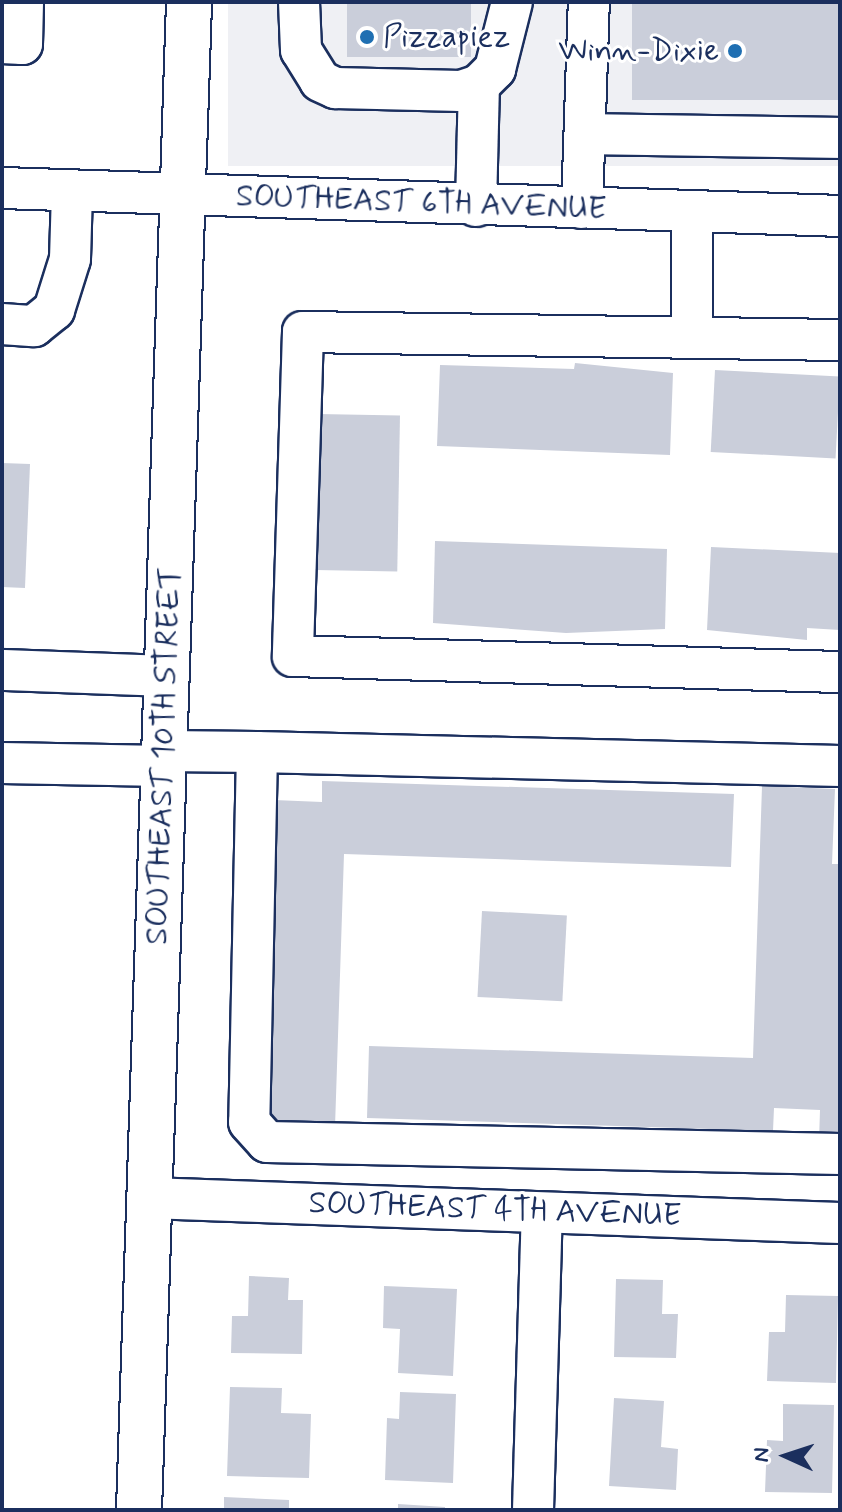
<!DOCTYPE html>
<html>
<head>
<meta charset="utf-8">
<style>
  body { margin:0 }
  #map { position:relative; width:842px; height:1512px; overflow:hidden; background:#fff; font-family:Mynerve,sans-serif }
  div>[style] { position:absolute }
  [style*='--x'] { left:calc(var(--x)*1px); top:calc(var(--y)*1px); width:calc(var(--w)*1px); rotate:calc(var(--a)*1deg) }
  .built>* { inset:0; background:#eff0f4; transform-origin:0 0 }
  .building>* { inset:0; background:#caceda; transform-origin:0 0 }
  .roads { filter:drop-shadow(2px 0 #1b2f5e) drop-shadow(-2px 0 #1b2f5e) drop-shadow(0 2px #1b2f5e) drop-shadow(0 -2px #1b2f5e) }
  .minor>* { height:40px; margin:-20px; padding:0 20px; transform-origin:20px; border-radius:20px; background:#fff }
  .major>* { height:44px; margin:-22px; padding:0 22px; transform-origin:22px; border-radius:22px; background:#fff }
  .dots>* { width:22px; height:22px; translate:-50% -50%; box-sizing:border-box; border:4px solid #fff; border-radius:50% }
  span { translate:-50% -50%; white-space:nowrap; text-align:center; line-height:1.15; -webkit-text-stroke:6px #fff; paint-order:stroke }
  .poi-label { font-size:32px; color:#1b2f5e }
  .left { translate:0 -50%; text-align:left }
  .right { translate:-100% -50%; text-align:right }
  .street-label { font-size:32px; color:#1b2f5e }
  .frame { position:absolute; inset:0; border:4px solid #1b2f5e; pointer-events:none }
  .north { position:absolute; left:746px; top:1416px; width:80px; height:80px; -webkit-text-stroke:6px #fff; paint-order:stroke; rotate:273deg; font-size:22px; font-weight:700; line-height:32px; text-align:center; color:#1b2f5e }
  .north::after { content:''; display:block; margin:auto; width:28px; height:36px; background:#1b2f5e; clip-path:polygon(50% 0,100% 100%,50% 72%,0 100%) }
</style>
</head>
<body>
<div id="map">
  <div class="built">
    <i style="left:228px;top:2px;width:612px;height:164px"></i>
  </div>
  <div class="building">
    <i style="left:347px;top:2px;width:124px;height:55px"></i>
    <i style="left:632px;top:2px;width:208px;height:98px"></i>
    <i style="clip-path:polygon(575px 363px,673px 373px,670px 455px,437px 446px,440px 365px,574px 369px)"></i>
    <i style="left:715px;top:370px;width:125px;height:82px;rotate:3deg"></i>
    <i style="left:318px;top:414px;width:82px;height:156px;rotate:1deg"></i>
    <i style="clip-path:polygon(2px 463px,30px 464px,25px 588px,2px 587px)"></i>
    <i style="clip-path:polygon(435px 541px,667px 549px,665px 629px,566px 633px,433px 623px)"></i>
    <i style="clip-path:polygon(711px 547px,840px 553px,840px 630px,807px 628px,807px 640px,707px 630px)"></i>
    <i style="clip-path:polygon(322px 781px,734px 794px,731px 867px,344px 854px,335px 1127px,263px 1125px,274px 800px,322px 802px)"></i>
    <i style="clip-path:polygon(762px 786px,835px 789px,832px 864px,840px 864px,840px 1142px,819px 1141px,820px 1110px,774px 1108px,773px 1131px,367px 1118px,369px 1046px,753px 1058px)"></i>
    <i style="left:482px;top:911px;width:85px;height:86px;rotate:3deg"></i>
    <i style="clip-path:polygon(249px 1276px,289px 1278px,288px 1300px,303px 1300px,302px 1354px,231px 1353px,232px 1316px,248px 1316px)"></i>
    <i style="clip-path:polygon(616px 1279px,663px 1280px,662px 1314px,678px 1314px,676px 1358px,614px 1357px)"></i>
    <i style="clip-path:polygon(384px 1286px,457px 1289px,453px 1376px,398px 1373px,400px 1329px,383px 1328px)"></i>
    <i style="clip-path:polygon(786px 1295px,838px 1296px,836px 1383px,767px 1381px,769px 1332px,785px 1332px)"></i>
    <i style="clip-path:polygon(230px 1387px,282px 1388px,281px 1413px,311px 1414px,309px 1478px,227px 1476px)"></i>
    <i style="clip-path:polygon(400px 1392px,456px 1394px,453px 1483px,385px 1480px,387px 1418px,399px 1419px)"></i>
    <i style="clip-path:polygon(614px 1398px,664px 1401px,661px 1447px,678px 1449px,676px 1490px,609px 1486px)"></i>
    <i style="clip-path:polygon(783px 1404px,834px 1405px,832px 1493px,765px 1492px,767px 1440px,783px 1441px)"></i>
    <i style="clip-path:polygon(224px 1497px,289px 1500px,289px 1510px,224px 1510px)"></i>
    <i style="clip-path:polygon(398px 1504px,445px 1507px,445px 1510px,398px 1510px)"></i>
  </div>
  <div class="roads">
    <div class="minor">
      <i style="--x:299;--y:2;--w:48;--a:87.6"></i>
      <i style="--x:301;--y:50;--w:36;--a:58"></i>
      <i style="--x:320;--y:81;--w:17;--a:25"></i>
      <i style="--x:335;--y:88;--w:126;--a:1.4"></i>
      <i style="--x:461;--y:91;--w:19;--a:-18"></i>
      <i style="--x:479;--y:85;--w:23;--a:-45"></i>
      <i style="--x:495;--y:69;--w:69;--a:-75.8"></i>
      <i style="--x:2;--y:43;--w:20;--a:3"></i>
      <i style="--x:22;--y:44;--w:42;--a:-88.6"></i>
      <i style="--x:585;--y:134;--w:255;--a:0.9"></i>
      <i style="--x:2;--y:188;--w:838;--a:1.91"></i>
      <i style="--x:476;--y:206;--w:121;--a:-88.6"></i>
      <i style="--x:582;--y:208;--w:206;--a:-88.1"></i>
      <i style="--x:692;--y:212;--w:123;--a:90"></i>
      <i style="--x:2;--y:324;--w:32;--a:4"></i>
      <i style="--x:34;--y:326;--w:26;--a:-39"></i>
      <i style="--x:54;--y:310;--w:53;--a:-72.6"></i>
      <i style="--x:70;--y:259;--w:68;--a:-88.3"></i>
      <i style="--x:840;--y:340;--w:537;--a:-179.15"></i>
      <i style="--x:303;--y:332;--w:324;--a:91.8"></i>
      <i style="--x:293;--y:656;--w:547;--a:1.68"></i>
      <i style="--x:2;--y:670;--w:165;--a:2.1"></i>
      <i style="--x:164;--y:751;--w:93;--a:0.6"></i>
      <i style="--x:2;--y:763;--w:162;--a:1.1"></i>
      <i style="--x:840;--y:766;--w:583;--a:-178.62"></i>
      <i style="--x:257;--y:752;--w:370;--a:91.2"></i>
      <i style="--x:249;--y:1122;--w:27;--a:48"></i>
      <i style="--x:267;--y:1142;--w:573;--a:1.2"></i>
      <i style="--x:149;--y:1198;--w:691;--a:2.07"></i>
      <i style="--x:533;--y:1510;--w:296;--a:-88.3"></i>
    </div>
    <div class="major">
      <i style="--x:139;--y:1510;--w:1509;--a:-88.1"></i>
    </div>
  </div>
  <div class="dots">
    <i style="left:367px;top:37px;background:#1f6fb2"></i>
    <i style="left:735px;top:51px;background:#1f6fb2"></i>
  </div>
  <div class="poi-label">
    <span class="left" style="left:383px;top:37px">Pizzapiez</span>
    <span class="right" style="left:719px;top:51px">Winn-Dixie</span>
  </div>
  <div class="street-label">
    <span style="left:421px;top:203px;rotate:2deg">SOUTHEAST 6TH AVENUE</span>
    <span style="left:164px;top:756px;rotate:-88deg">SOUTHEAST 10TH STREET</span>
    <span style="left:495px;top:1210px;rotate:2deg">SOUTHEAST 4TH AVENUE</span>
  </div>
  <div class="frame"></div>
  <div class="north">N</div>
</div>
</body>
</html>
